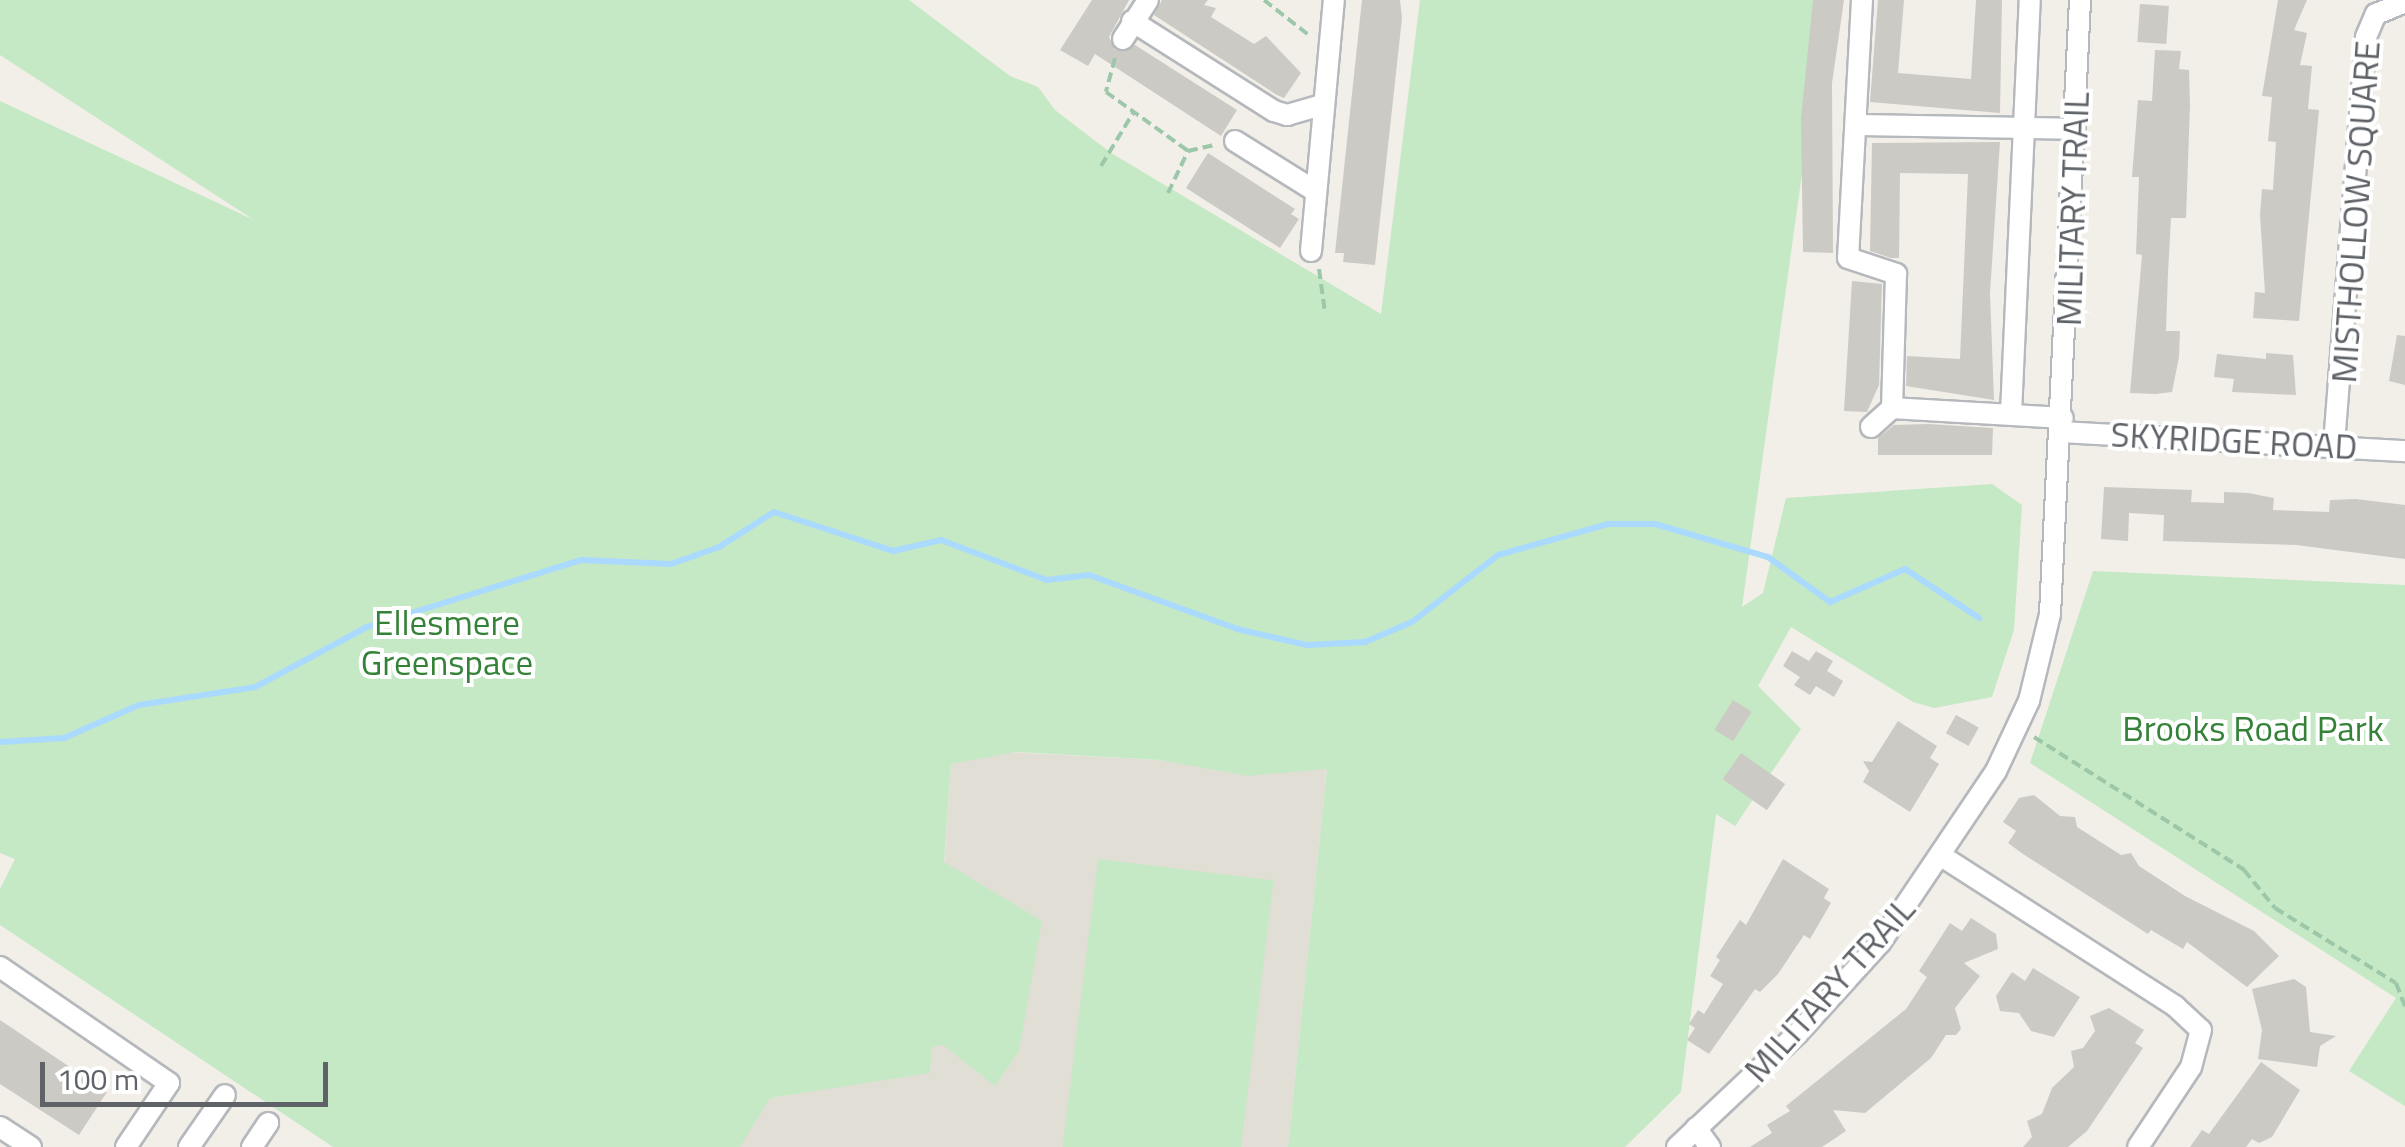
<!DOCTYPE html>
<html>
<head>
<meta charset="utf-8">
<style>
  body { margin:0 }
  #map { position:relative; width:2405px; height:1147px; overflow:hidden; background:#f1efe8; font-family:"Titillium Web",sans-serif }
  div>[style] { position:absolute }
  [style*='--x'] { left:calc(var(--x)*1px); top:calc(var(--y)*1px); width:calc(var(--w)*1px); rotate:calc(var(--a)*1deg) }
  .education>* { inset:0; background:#e1ded6 }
  .green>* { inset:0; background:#c5e8c5; transform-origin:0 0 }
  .stream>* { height:6px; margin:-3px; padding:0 3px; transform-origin:3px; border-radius:3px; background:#aadaff }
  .building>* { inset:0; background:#cccac5; transform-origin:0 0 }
  .path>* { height:4px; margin-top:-2px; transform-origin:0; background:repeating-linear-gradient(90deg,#9cc7a9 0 10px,transparent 0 15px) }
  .roads { filter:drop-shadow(2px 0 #b5b8bc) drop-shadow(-2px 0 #b5b8bc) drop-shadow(0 2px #b5b8bc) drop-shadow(0 -2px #b5b8bc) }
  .minor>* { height:20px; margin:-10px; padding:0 10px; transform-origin:10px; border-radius:10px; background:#fff }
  span { translate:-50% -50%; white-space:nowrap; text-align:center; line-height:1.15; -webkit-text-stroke:8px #fff; paint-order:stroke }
  .street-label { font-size:35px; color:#5f6368 }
  .park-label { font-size:35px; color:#348238 }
  .scale { position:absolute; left:40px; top:1062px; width:288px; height:45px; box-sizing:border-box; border:5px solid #5f6368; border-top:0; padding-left:12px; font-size:30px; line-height:35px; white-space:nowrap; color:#5f6368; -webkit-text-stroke:8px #fff; paint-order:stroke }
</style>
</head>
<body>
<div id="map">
  <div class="education">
    <i style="clip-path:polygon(952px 749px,1327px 769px,1288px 1147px,736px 1147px,770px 1098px,930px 1072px)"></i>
  </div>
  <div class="green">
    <i style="clip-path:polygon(0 0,909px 0,1010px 76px,1038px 87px,1055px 110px,1111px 153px,1381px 314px,1420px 0,1826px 0,1742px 607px,1763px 593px,1786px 498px,1992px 484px,2022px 505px,2014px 630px,1992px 697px,1934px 708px,1913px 702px,1791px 627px,1758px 686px,1801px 729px,1735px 826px,1716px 814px,1681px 1092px,1625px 1147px,1288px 1147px,1327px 769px,1248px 776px,1160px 760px,1016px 752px,951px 764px,944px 862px,1042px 921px,1019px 1051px,995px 1086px,943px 1045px,932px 1047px,930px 1073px,770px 1098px,740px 1147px,333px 1147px,0 925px,0 889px,15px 859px,0 853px,0 101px,254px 220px,0 55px)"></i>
    <i style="clip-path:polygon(2093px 571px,2405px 585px,2405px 1106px,2349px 1071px,2396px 998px,2030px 763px)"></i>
    <i style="left:1098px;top:859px;width:177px;height:290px;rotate:7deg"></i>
  </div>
  <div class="stream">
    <i style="--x:0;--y:742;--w:64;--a:-3.6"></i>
    <i style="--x:64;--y:738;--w:82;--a:-23.7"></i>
    <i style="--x:139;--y:705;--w:117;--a:-8.8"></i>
    <i style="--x:255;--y:687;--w:127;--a:-28.2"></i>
    <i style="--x:367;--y:627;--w:224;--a:-17.4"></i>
    <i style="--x:581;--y:560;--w:90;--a:2.5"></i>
    <i style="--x:671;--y:564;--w:51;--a:-19.5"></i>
    <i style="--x:719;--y:547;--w:65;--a:-32.5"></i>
    <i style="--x:774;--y:512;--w:125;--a:18.1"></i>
    <i style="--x:893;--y:551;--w:49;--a:-12.9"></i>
    <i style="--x:941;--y:540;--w:113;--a:20.7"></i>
    <i style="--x:1047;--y:580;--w:42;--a:-6.8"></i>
    <i style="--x:1089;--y:575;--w:158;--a:20"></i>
    <i style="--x:1237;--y:629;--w:72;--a:12.9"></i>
    <i style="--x:1307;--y:645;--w:58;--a:-3"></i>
    <i style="--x:1365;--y:642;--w:51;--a:-23.1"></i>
    <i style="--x:1412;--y:622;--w:109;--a:-37.9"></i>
    <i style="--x:1498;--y:555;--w:114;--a:-15.7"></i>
    <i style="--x:1608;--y:524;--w:47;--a:0"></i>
    <i style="--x:1655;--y:524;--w:118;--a:16.3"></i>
    <i style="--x:1768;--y:557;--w:77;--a:36"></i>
    <i style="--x:1830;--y:602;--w:82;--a:-23.7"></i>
    <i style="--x:1905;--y:569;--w:89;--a:33.5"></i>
  </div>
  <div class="building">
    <i style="clip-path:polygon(1092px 0,1129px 0,1109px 37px,1115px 50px,1135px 45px,1237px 110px,1221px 136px,1095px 54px,1088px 66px,1060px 50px)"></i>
    <i style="clip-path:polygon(1162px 0,1208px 0,1204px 5px,1216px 8px,1211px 17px,1254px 44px,1266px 36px,1301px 73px,1284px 98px,1277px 95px,1154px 15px)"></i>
    <i style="clip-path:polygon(1362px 0,1400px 0,1402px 18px,1375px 265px,1343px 262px,1344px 253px,1335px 253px)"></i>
    <i style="clip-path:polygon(1813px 0,1844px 0,1832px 83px,1833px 253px,1803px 252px,1801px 118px)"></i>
    <i style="clip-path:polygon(1878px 0,1904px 0,1898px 73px,1971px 79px,1976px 0,2002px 0,2000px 113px,1870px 102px)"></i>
    <i style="clip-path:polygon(2278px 0,2307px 0,2294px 30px,2307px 33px,2300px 65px,2312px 66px,2308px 109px,2319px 110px,2299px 321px,2253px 318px,2255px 292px,2265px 293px,2260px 215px,2262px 189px,2273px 190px,2276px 142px,2268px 141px,2272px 97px,2262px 96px)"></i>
    <i style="left:2140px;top:4px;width:29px;height:38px;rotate:4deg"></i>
    <i style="clip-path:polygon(2155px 50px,2181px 51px,2179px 69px,2189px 70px,2190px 105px,2186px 218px,2171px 218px,2168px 273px,2166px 331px,2180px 331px,2179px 357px,2172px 392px,2156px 394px,2130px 393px,2142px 255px,2136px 254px,2139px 177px,2132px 177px,2138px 100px,2152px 101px)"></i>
    <i style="clip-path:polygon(2000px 142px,1990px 293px,1994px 400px,1906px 386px,1907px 356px,1960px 359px,1968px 174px,1900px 173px,1899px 258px,1891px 258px,1870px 251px,1872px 143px)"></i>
    <i style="clip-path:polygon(1208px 153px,1295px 209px,1291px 214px,1299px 219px,1280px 248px,1186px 188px)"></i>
    <i style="clip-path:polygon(1852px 281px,1882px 284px,1879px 385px,1867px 412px,1844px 411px)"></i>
    <i style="clip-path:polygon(2397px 335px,2405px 336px,2405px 385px,2389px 381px)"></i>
    <i style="clip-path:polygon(2266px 353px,2293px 355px,2296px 395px,2232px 392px,2234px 379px,2214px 377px,2217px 354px,2266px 359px)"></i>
    <i style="clip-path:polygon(1928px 424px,1993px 428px,1992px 455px,1878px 455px,1878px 438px,1894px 425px)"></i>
    <i style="clip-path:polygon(2104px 487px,2192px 490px,2191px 502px,2224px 503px,2224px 492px,2248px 493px,2274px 498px,2273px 510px,2329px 512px,2330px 500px,2356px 499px,2405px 505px,2405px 559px,2296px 545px,2163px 541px,2164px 515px,2129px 513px,2128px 541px,2101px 539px)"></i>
    <i style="clip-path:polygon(1792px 651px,1809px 661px,1816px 651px,1833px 661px,1827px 671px,1843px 681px,1834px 697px,1816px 686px,1810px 695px,1794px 685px,1800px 677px,1783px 666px)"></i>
    <i style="left:1733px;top:700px;width:22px;height:35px;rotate:32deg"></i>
    <i style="left:1956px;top:715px;width:26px;height:21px;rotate:29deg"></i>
    <i style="clip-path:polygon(1898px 721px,1937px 746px,1930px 758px,1939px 764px,1910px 812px,1863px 782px,1869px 771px,1863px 761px,1872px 762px)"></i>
    <i style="left:1741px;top:753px;width:54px;height:32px;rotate:35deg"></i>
    <i style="clip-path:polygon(2034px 795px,2060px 816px,2075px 817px,2077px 827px,2121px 855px,2131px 853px,2139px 866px,2185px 896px,2254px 931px,2279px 956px,2247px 987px,2187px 942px,2183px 949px,2151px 930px,2148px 934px,2023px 854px,2008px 843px,2016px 831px,2003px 822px,2019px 798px)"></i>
    <i style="clip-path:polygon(1783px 859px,1829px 889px,1824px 898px,1831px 903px,1810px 939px,1804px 935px,1778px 974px,1760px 992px,1755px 989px,1709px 1054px,1687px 1040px,1695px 1028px,1689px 1024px,1698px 1010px,1704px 1014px,1723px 984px,1710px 976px,1720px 960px,1716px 957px,1740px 920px,1746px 925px)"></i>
    <i style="clip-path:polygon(1971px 918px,1996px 934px,1998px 949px,1964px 963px,1980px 976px,1955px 1008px,1961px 1029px,1956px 1035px,1946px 1035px,1931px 1058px,1865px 1113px,1833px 1110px,1846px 1131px,1822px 1147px,1750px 1147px,1772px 1133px,1767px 1125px,1790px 1111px,1786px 1106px,1906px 1009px,1927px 977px,1919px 971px,1950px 923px,1962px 931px)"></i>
    <i style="clip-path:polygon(2033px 968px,2080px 997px,2054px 1037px,2031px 1031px,2019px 1013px,2000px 1011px,1996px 996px,2012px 972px,2025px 981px)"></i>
    <i style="clip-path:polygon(2294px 979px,2306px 987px,2310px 1032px,2336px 1036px,2320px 1046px,2317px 1067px,2258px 1059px,2262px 1030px,2252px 989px)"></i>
    <i style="clip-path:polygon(2109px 1008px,2144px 1030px,2135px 1043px,2143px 1048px,2087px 1131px,2068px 1147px,2023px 1147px,2032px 1137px,2027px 1121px,2042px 1114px,2052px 1088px,2074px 1067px,2071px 1051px,2083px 1048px,2095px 1031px,2090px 1016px)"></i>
    <i style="clip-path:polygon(0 1020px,107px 1092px,79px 1135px,0 1084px)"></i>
    <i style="clip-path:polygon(2261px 1062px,2300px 1090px,2272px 1137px,2259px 1143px,2252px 1139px,2246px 1147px,2190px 1147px,2202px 1130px,2209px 1134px)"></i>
  </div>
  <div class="path">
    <i style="--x:1264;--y:0;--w:58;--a:38"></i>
    <i style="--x:1115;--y:58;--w:35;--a:105"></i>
    <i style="--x:1106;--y:92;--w:101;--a:35.7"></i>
    <i style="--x:1188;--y:151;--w:28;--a:-13"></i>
    <i style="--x:1101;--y:166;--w:62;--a:-58.9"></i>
    <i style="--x:1168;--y:193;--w:47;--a:-64.5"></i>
    <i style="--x:1319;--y:269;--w:43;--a:82.1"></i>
    <i style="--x:2034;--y:737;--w:249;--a:32.3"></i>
    <i style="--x:2244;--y:870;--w:49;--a:50.8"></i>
    <i style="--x:2275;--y:908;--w:142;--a:31.8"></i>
    <i style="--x:2396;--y:983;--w:25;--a:69"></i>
  </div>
  <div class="roads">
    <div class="minor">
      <i style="--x:1862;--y:0;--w:258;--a:93.1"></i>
      <i style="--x:1848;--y:258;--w:51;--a:18.4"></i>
      <i style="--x:1896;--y:274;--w:134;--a:91.7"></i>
      <i style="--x:1132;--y:21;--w:168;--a:32.4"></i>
      <i style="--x:1274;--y:111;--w:14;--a:17"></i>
      <i style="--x:1287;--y:115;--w:35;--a:-16"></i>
      <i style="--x:1123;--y:39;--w:46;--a:-57.3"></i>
      <i style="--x:1856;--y:125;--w:219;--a:1"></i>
      <i style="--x:1235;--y:141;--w:94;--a:32"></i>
      <i style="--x:1311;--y:251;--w:252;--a:-84.8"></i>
      <i style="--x:2011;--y:413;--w:413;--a:-87.4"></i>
      <i style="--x:1871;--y:427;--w:28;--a:-42"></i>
      <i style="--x:1892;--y:408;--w:171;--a:3.3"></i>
      <i style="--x:2062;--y:432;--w:344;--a:3.2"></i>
      <i style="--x:2334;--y:444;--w:408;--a:-85.5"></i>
      <i style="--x:2366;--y:37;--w:25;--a:-67"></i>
      <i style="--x:2376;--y:14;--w:31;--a:-22"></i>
      <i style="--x:1943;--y:857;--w:276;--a:32.7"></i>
      <i style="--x:2175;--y:1006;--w:35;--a:43"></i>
      <i style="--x:2201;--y:1030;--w:38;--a:105"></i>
      <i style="--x:2191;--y:1067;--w:96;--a:123.5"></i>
      <i style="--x:0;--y:967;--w:205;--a:34.5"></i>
      <i style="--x:169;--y:1083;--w:77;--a:123.9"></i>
      <i style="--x:0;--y:1127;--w:37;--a:33"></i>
      <i style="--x:1696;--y:1128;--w:24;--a:54"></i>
      <i style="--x:189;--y:1147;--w:63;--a:-55.3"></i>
      <i style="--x:252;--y:1147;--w:29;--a:-56"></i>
      <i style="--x:1677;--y:1147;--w:166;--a:-43.3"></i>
      <i style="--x:1798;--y:1033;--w:122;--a:-47.7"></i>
      <i style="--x:1880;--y:943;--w:207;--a:-56"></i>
      <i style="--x:1996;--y:771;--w:77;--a:-64.8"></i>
      <i style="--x:2029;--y:701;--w:89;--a:-76.4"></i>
      <i style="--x:2050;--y:614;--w:615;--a:-87.2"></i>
    </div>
  </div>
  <div class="street-label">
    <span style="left:2072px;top:209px;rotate:-88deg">MILITARY TRAIL</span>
    <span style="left:2355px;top:212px;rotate:-86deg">MISTHOLLOW SQUARE</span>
    <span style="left:2234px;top:440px;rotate:3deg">SKYRIDGE ROAD</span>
    <span style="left:1829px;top:989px;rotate:-48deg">MILITARY TRAIL</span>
  </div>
  <div class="park-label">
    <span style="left:447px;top:642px">Ellesmere<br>Greenspace</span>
    <span style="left:2253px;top:728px">Brooks Road Park</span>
  </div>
  <div class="scale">100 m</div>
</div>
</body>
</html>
